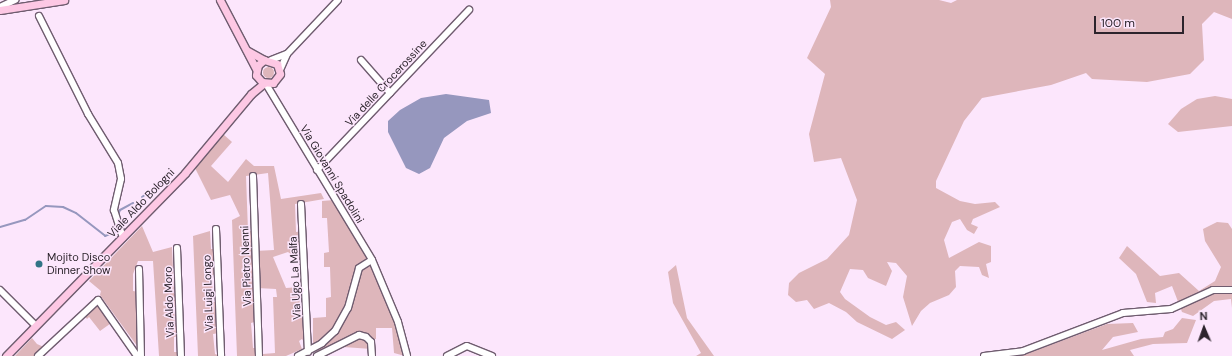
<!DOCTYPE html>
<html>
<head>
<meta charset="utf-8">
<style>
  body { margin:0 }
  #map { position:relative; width:1232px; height:356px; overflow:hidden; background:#fce6fc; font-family:"DM Sans",sans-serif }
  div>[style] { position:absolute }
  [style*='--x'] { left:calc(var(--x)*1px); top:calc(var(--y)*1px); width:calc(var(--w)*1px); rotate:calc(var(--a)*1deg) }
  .green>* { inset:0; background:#deb6bb }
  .round { border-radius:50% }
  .water>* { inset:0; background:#9697be }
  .stream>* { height:2px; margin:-1px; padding:0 1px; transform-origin:1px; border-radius:1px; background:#9697be }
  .roads { filter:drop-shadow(1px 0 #6f5c6f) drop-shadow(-1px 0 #6f5c6f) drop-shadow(0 1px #6f5c6f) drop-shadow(0 -1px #6f5c6f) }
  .minor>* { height:6px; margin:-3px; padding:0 3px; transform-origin:3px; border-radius:3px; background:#fff }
  .major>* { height:7px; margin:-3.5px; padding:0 3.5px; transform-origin:3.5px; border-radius:3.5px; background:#fdc8e4 }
  .dots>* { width:11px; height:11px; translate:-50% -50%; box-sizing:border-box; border:2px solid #fce6fc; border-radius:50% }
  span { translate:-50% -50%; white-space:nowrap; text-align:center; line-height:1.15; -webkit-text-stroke:3px #fce6fc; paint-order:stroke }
  .street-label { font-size:11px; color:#2c242c }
  .poi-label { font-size:11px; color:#2c242c }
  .left { translate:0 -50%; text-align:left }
  .north { position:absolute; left:1184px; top:308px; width:40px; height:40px; -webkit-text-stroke:3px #fce6fc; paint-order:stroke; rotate:358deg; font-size:11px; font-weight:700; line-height:16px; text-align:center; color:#2c242c }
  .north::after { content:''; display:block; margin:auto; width:14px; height:18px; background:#2c242c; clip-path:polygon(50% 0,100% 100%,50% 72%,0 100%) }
  .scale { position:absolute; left:1094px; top:16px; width:90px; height:18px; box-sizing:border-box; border:2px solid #2c242c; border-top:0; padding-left:5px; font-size:12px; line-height:14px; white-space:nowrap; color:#2c242c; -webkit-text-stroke:3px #fce6fc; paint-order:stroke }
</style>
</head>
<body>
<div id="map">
  <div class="green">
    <i style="clip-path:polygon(830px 0,939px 0,951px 3px,957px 0,1232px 0,1232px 19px,1214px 12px,1202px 24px,1204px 60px,1190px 74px,1147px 82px,1092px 79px,1086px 73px,1051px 85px,982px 98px,964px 121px,936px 181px,936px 188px,960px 201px,975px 204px,995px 202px,1000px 207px,973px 219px,971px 224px,978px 227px,974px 234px,967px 230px,960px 219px,952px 222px,944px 240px,949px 258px,979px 242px,991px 246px,991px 262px,986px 264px,989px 278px,982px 275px,979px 267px,960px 266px,955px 271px,956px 287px,949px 295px,930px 303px,921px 311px,912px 326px,903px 297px,907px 276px,896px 263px,887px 262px,892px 271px,886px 286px,868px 278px,863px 270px,850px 269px,840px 292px,845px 299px,870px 317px,886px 325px,896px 322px,905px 330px,892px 339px,857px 322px,846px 312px,829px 303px,814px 309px,807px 300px,796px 302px,788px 295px,789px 283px,799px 273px,827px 259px,849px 235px,857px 200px,841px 158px,814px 162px,809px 134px,825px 74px,807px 58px,831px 7px)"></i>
    <i class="round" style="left:262.5px;top:66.5px;width:11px;height:11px"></i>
    <i style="clip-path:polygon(1215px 96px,1232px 99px,1232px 126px,1178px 132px,1168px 124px,1181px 109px,1197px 99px)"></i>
    <i style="clip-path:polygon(evenodd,223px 134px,232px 142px,211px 166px,228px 182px,246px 159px,254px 166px,274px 166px,281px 199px,321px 193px,324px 199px,295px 204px,296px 232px,303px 231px,303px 245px,297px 246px,298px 255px,292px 255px,288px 252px,273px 257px,286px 288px,299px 287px,300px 314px,306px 315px,308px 341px,304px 342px,302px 339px,299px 341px,302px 349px,286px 356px,263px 356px,263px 354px,275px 353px,273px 297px,277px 297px,276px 289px,257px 288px,258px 321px,251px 323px,253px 348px,259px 348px,259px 356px,237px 356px,232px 220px,240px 216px,230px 195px,211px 200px,195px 168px,223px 134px,268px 173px,274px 250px,255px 251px,254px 231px,248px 231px,246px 176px,268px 173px)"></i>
    <i style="clip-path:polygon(334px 200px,368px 260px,358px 266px,346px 307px,335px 326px,325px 339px,313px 346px,313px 318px,326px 317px,326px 298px,331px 297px,330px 267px,324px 267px,324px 253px,329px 252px,327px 218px,322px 218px,322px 201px)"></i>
    <i style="clip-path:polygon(1217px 222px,1228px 223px,1232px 229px,1232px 308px,1231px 299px,1214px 301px,1193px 316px,1182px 312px,1172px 286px,1155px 293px,1156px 303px,1147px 302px,1136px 274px,1119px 258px,1127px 246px,1160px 276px,1179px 273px,1199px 291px,1215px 281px,1221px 267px,1205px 241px,1203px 229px)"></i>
    <i style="clip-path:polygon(142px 226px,153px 252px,172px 247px,174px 294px,178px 294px,179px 306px,174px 307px,175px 323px,180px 323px,180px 336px,174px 337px,174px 352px,181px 352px,181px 356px,159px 356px,153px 261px,138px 261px,133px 274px,133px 291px,139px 292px,140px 350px,100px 295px,101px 291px,89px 281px)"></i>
    <i style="clip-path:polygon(210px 231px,211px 249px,216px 249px,217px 274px,212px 275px,213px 302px,218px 302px,219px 333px,213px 334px,215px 354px,221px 356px,198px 356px,193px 236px)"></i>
    <i style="clip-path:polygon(676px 265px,687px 318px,714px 356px,696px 356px,701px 353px,673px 303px,668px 272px)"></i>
    <i style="clip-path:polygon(370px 266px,374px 268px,395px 319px,405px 356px,394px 353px,392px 328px,376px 328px,376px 339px,372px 339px,357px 333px,318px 353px,315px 351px,329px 342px,349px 315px,362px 270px)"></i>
    <i style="clip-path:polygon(98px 300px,114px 321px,100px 331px,89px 317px,87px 319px,83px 314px)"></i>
    <i style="clip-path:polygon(1182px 318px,1196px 320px,1187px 343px,1153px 344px,1130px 350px,1134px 356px,1009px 356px,1026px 354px,1107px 324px,1133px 323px,1138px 332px,1113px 337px,1102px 350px,1141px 339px,1163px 337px,1165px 332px,1173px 329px)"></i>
    <i style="clip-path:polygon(358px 337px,364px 338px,372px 349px,343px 347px,348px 341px)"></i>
    <i style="clip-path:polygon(32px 338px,37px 344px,46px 348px,38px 356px,15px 356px)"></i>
  </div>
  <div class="water">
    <i style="clip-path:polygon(446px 94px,489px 100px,491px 113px,467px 121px,444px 138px,430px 168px,419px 174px,406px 168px,388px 132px,388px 121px,400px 110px,421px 98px)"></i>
  </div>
  <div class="stream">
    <i style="--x:142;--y:197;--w:34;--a:-36"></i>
    <i style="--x:118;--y:215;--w:5;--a:-68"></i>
    <i style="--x:120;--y:210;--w:15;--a:-28"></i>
    <i style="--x:0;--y:227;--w:26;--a:-16"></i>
    <i style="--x:25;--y:220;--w:25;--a:-34"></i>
    <i style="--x:46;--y:206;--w:17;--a:3"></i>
    <i style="--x:63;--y:207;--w:14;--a:25"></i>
    <i style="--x:76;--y:213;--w:37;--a:38"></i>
    <i style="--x:105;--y:236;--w:11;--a:-22"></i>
  </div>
  <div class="roads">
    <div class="minor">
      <i style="--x:0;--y:7;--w:17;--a:-25"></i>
      <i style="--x:39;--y:16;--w:110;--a:63.4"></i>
      <i style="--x:88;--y:114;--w:57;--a:58.5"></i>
      <i style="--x:118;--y:163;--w:16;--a:79"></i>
      <i style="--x:121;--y:179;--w:32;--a:103"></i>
      <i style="--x:114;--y:210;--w:29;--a:72"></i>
      <i style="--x:271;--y:60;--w:17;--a:-21"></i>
      <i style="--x:361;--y:60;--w:44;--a:48.7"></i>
      <i style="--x:280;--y:70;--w:17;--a:-66"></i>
      <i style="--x:287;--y:54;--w:74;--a:-46.6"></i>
      <i style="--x:266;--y:84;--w:205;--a:58.9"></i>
      <i style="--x:372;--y:260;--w:67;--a:67.2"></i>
      <i style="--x:398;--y:322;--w:35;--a:75"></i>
      <i style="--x:317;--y:170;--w:221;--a:-46.5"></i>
      <i style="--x:253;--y:176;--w:180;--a:88.1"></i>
      <i style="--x:301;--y:204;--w:148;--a:87.3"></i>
      <i style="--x:216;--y:229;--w:127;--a:87.7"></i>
      <i style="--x:177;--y:248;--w:108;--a:87.9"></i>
      <i style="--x:139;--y:269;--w:87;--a:88.7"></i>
      <i style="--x:0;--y:290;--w:49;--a:45"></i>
      <i style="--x:38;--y:356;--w:82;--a:-43"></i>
      <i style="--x:98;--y:300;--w:68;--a:55.1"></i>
      <i style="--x:298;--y:356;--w:27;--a:-28"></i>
      <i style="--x:322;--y:343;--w:18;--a:-43"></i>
      <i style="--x:335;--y:331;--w:26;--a:-61"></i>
      <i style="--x:348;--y:308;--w:41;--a:-74.6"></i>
      <i style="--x:359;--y:268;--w:15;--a:-32"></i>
      <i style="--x:317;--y:356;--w:47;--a:-26.6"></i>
      <i style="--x:359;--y:335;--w:7;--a:16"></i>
      <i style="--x:366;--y:337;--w:7;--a:45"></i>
      <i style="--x:371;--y:342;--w:14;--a:86"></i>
      <i style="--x:447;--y:356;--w:22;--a:-27"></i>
      <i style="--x:467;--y:346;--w:27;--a:22"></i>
      <i style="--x:984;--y:356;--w:39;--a:-7"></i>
      <i style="--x:1023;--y:351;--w:107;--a:-20.8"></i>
      <i style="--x:1123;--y:313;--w:48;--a:-4.8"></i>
      <i style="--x:1171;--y:309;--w:46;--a:-24.3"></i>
      <i style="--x:1213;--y:290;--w:19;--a:0"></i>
    </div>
    <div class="major">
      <i style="--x:220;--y:0;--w:78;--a:62.4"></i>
      <i style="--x:0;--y:10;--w:65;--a:-8.9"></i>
      <i style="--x:248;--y:51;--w:18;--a:29"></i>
      <i style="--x:264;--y:60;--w:14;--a:17"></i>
      <i style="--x:277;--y:64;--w:10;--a:73"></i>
      <i style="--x:280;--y:74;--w:11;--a:128"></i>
      <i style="--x:273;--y:83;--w:11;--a:-175"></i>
      <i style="--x:262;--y:82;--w:9;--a:-131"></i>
      <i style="--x:256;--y:75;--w:10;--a:-79"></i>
      <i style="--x:258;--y:65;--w:8;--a:-40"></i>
      <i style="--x:6;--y:356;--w:256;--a:-45.6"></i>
      <i style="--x:185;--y:173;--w:103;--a:-50.1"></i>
      <i style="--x:251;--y:94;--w:17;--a:-40"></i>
    </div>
  </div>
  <div class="dots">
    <i style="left:39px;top:264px;background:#327486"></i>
  </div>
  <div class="street-label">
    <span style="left:386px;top:83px;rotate:-47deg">Via delle Crocerossine</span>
    <span style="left:332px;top:174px;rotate:59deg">Via Giovanni Spadolini</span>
    <span style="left:141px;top:203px;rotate:-46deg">Viale Aldo Bologni</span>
    <span style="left:246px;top:266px;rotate:-92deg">Via Pietro Nenni</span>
    <span style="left:295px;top:278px;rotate:-93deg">Via Ugo La Malfa</span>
    <span style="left:208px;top:293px;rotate:-92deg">Via Luigi Longo</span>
    <span style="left:169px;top:302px;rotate:-92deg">Via Aldo Moro</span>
  </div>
  <div class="poi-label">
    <span class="left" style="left:47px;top:264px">Mojito Disco<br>Dinner Show</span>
  </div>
  <div class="north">N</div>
  <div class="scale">100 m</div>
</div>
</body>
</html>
